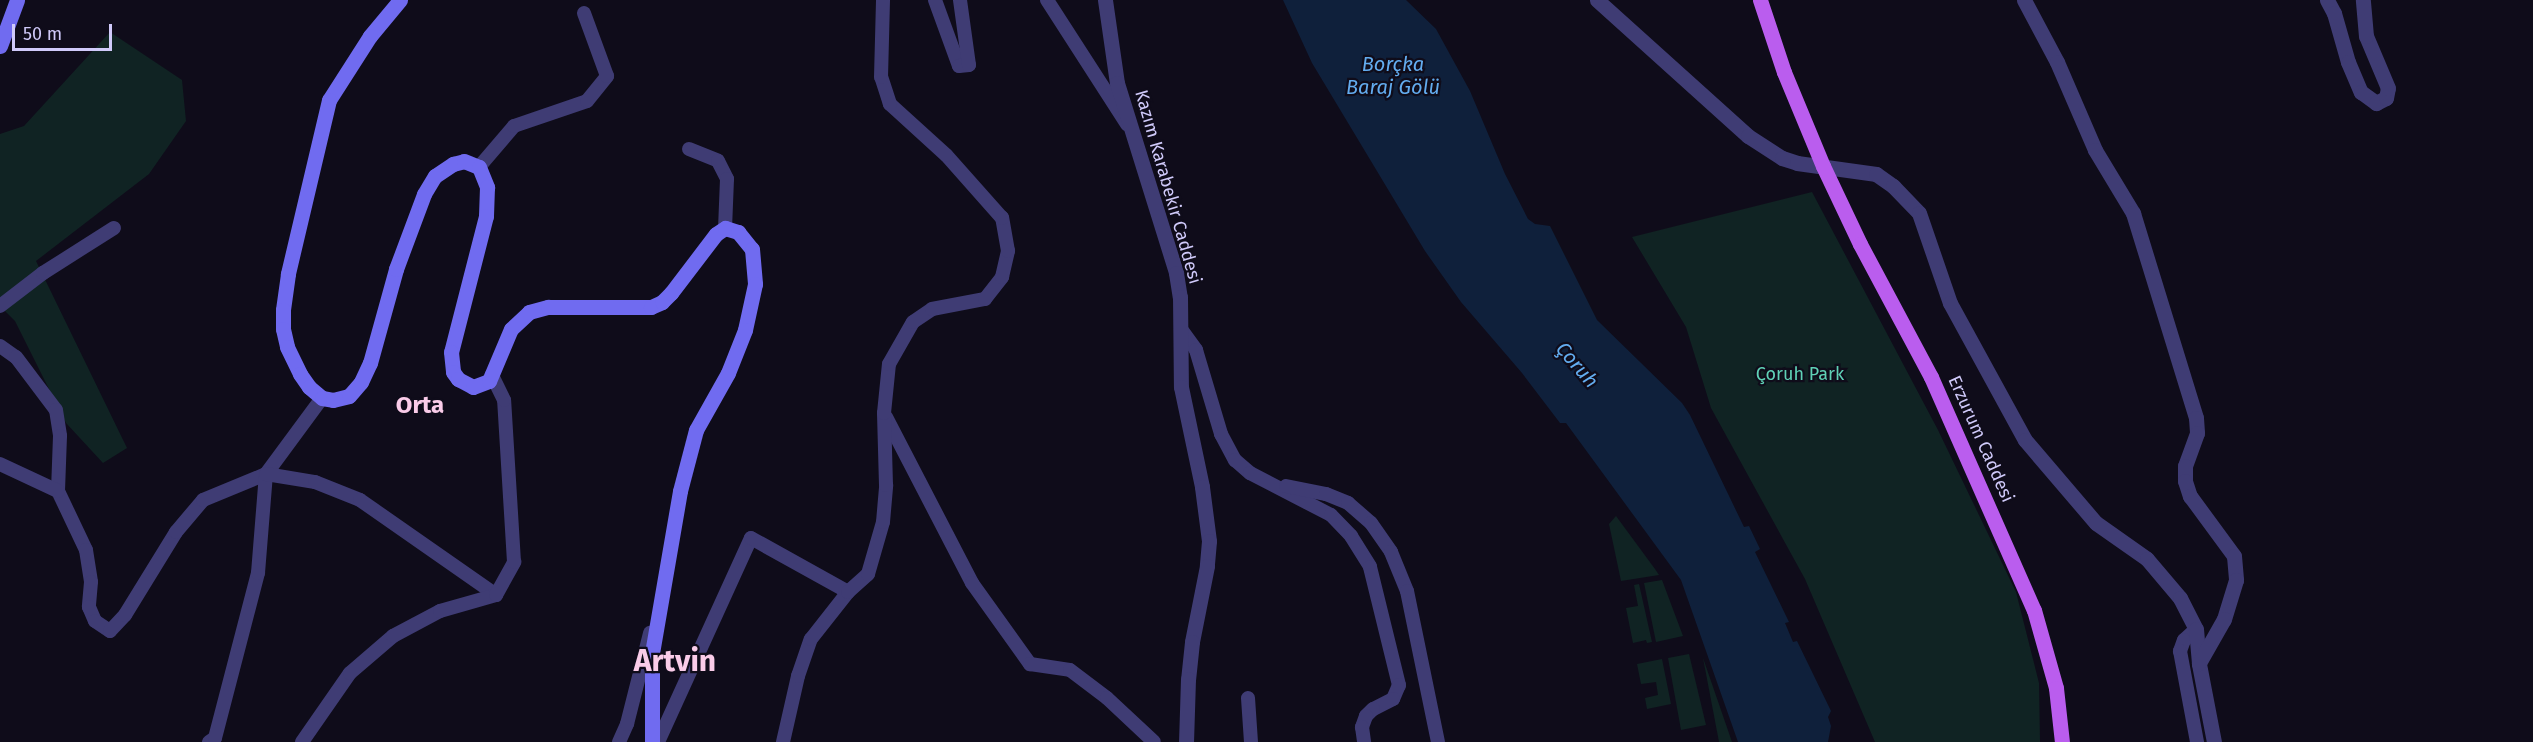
<!DOCTYPE html>
<html>
<head>
<meta charset="utf-8">
<style>
  body { margin:0 }
  #map { position:relative; width:2533px; height:742px; overflow:hidden; background:#0f0c1a; font-family:"Fira Sans",sans-serif }
  div>[style] { position:absolute }
  [style*='--x'] { left:calc(var(--x)*1px); top:calc(var(--y)*1px); width:calc(var(--w)*1px); rotate:calc(var(--a)*1deg) }
  .green>* { inset:0; background:#102323 }
  .water>* { inset:0; background:#0f203b }
  .minor>* { height:14px; margin:-7px; padding:0 7px; transform-origin:7px; border-radius:7px; background:#3f3c74 }
  .tertiary>* { height:15px; margin:-7.5px; padding:0 7.5px; transform-origin:7.5px; border-radius:7.5px; background:#3f3c74 }
  .secondary>* { height:15px; margin:-7.5px; padding:0 7.5px; transform-origin:7.5px; border-radius:7.5px; background:#706bf0 }
  .primary>* { height:15px; margin:-7.5px; padding:0 7.5px; transform-origin:7.5px; border-radius:7.5px; background:#ba5dee }
  span { translate:-50% -50%; white-space:nowrap; text-align:center; line-height:1.15; -webkit-text-stroke:4.5px #0f0c1a; paint-order:stroke }
  .street-label { font-size:18px; color:#d0cafa }
  .park-label { font-size:18px; color:#5fd1b6 }
  .water-label { font-size:20px; color:#63acef; font-style:italic }
  .district-label { font-size:24px; color:#facce9; font-weight:700 }
  .town-label { font-size:30px; color:#facce9; font-weight:700 }
  .scale { position:absolute; left:12px; top:24px; width:100px; height:27px; box-sizing:border-box; border:3px solid #d0cafa; border-top:0; padding-left:8px; font-size:18px; line-height:21px; white-space:nowrap; color:#d0cafa; -webkit-text-stroke:4px #0f0c1a; paint-order:stroke }
</style>
</head>
<body>
<div id="map">
  <div class="green">
    <i style="clip-path:polygon(110px 32px,182px 80px,186px 121px,149px 174px,36px 261px,127px 448px,103px 463px,66px 423px,15px 321px,0 306px,0 134px,24px 126px)"></i>
    <i style="clip-path:polygon(1812px 192px,1938px 430px,2016px 592px,2039px 683px,2040px 742px,1875px 742px,1805px 579px,1711px 408px,1686px 327px,1632px 237px)"></i>
    <i style="clip-path:polygon(1616px 516px,1655px 569px,1659px 575px,1621px 581px,1609px 524px)"></i>
    <i style="clip-path:polygon(1662px 580px,1683px 636px,1656px 642px,1644px 583px)"></i>
    <i style="clip-path:polygon(1639px 584px,1652px 642px,1647px 643px,1646px 640px,1633px 643px,1626px 608px,1638px 606px,1634px 585px)"></i>
    <i style="clip-path:polygon(1689px 654px,1706px 725px,1681px 730px,1668px 658px)"></i>
    <i style="clip-path:polygon(1703px 658px,1732px 742px,1719px 742px)"></i>
    <i style="clip-path:polygon(1662px 659px,1671px 704px,1647px 709px,1645px 698px,1658px 695px,1656px 682px,1641px 684px,1637px 664px)"></i>
  </div>
  <div class="water">
    <i style="clip-path:polygon(1283px 0,1406px 0,1436px 29px,1470px 91px,1505px 174px,1528px 219px,1535px 224px,1550px 226px,1597px 320px,1682px 403px,1690px 415px,1744px 527px,1749px 526px,1760px 549px,1755px 552px,1789px 622px,1785px 623px,1793px 642px,1797px 641px,1831px 711px,1828px 717px,1831px 726px,1828px 742px,1738px 742px,1681px 580px,1566px 423px,1560px 423px,1522px 373px,1461px 302px,1425px 251px,1312px 63px)"></i>
  </div>
  <div class="minor">
    <i style="--x:935;--y:0;--w:70;--a:70"></i>
    <i style="--x:959;--y:66;--w:10;--a:-6"></i>
    <i style="--x:969;--y:65;--w:66;--a:-97.9"></i>
    <i style="--x:1047;--y:0;--w:148;--a:57.2"></i>
    <i style="--x:689;--y:149;--w:31;--a:22"></i>
    <i style="--x:718;--y:161;--w:20;--a:63"></i>
    <i style="--x:727;--y:179;--w:49;--a:92.3"></i>
    <i style="--x:479;--y:167;--w:54;--a:-49.5"></i>
    <i style="--x:514;--y:126;--w:77;--a:-18.9"></i>
    <i style="--x:587;--y:101;--w:32;--a:-51"></i>
    <i style="--x:607;--y:76;--w:67;--a:-110.1"></i>
    <i style="--x:0;--y:306;--w:54;--a:-37.5"></i>
    <i style="--x:43;--y:273;--w:84;--a:-32.4"></i>
    <i style="--x:1181;--y:329;--w:26;--a:54"></i>
    <i style="--x:1196;--y:350;--w:88;--a:73.4"></i>
    <i style="--x:1221;--y:434;--w:30;--a:62"></i>
    <i style="--x:1235;--y:460;--w:20;--a:41"></i>
    <i style="--x:1250;--y:473;--w:91;--a:27.4"></i>
    <i style="--x:1331;--y:515;--w:29;--a:46"></i>
    <i style="--x:1351;--y:536;--w:36;--a:58"></i>
    <i style="--x:1370;--y:567;--w:122;--a:76.2"></i>
    <i style="--x:1399;--y:685;--w:15;--a:113"></i>
    <i style="--x:1393;--y:699;--w:22;--a:153"></i>
    <i style="--x:1373;--y:709;--w:10;--a:135"></i>
    <i style="--x:1366;--y:716;--w:12;--a:110"></i>
    <i style="--x:1362;--y:727;--w:15;--a:82"></i>
    <i style="--x:0;--y:346;--w:19;--a:35"></i>
    <i style="--x:16;--y:357;--w:66;--a:53"></i>
    <i style="--x:56;--y:410;--w:26;--a:81"></i>
    <i style="--x:60;--y:436;--w:55;--a:92.1"></i>
    <i style="--x:58;--y:491;--w:65;--a:64.6"></i>
    <i style="--x:86;--y:550;--w:32;--a:81"></i>
    <i style="--x:91;--y:582;--w:25;--a:95"></i>
    <i style="--x:89;--y:607;--w:15;--a:67"></i>
    <i style="--x:95;--y:621;--w:18;--a:34"></i>
    <i style="--x:110;--y:631;--w:22;--a:-47"></i>
    <i style="--x:125;--y:615;--w:97;--a:-58.4"></i>
    <i style="--x:176;--y:532;--w:42;--a:-49.8"></i>
    <i style="--x:203;--y:500;--w:68;--a:-22.4"></i>
    <i style="--x:266;--y:474;--w:94;--a:-53.6"></i>
    <i style="--x:886;--y:417;--w:187;--a:62.6"></i>
    <i style="--x:972;--y:583;--w:100;--a:54.4"></i>
    <i style="--x:1030;--y:664;--w:40;--a:8.5"></i>
    <i style="--x:1070;--y:670;--w:46;--a:37.1"></i>
    <i style="--x:1107;--y:698;--w:64;--a:43.1"></i>
    <i style="--x:0;--y:464;--w:64;--a:25"></i>
    <i style="--x:1286;--y:486;--w:41;--a:11.3"></i>
    <i style="--x:1326;--y:494;--w:24;--a:22"></i>
    <i style="--x:1348;--y:503;--w:30;--a:41"></i>
    <i style="--x:1371;--y:523;--w:35;--a:55"></i>
    <i style="--x:1391;--y:552;--w:42;--a:67.7"></i>
    <i style="--x:1407;--y:591;--w:154;--a:78.4"></i>
    <i style="--x:2196;--y:629;--w:16;--a:137"></i>
    <i style="--x:2184;--y:640;--w:12;--a:110"></i>
    <i style="--x:2180;--y:651;--w:93;--a:79.4"></i>
    <i style="--x:1248;--y:698;--w:44;--a:86.1"></i>
    <i style="--x:209;--y:742;--w:7;--a:-34"></i>
    <i style="--x:215;--y:738;--w:171;--a:-75.4"></i>
    <i style="--x:258;--y:573;--w:99;--a:-85.4"></i>
    <i style="--x:266;--y:474;--w:50;--a:9.3"></i>
    <i style="--x:315;--y:482;--w:48;--a:21.8"></i>
    <i style="--x:360;--y:500;--w:166;--a:34.9"></i>
    <i style="--x:302;--y:742;--w:84;--a:-55.2"></i>
    <i style="--x:350;--y:673;--w:57;--a:-40.7"></i>
    <i style="--x:393;--y:636;--w:53;--a:-28"></i>
    <i style="--x:440;--y:611;--w:58;--a:-15.9"></i>
    <i style="--x:496;--y:595;--w:38;--a:-61"></i>
    <i style="--x:514;--y:562;--w:162;--a:-93.5"></i>
    <i style="--x:504;--y:400;--w:28;--a:-116"></i>
    <i style="--x:619;--y:742;--w:20;--a:-66"></i>
    <i style="--x:627;--y:724;--w:94;--a:-75.8"></i>
    <i style="--x:658;--y:742;--w:224;--a:-65.5"></i>
    <i style="--x:751;--y:538;--w:111;--a:29.1"></i>
    <i style="--x:783;--y:742;--w:68;--a:-77.2"></i>
    <i style="--x:798;--y:676;--w:39;--a:-71"></i>
    <i style="--x:811;--y:639;--w:60;--a:-51.8"></i>
    <i style="--x:848;--y:592;--w:27;--a:-42"></i>
    <i style="--x:868;--y:574;--w:54;--a:-73.9"></i>
    <i style="--x:883;--y:522;--w:37;--a:-85"></i>
    <i style="--x:886;--y:485;--w:72;--a:-91.6"></i>
    <i style="--x:884;--y:413;--w:49;--a:-84.2"></i>
    <i style="--x:889;--y:364;--w:48;--a:-60.3"></i>
    <i style="--x:913;--y:322;--w:23;--a:-34"></i>
    <i style="--x:932;--y:309;--w:54;--a:-10.7"></i>
    <i style="--x:985;--y:299;--w:28;--a:-52"></i>
    <i style="--x:1002;--y:277;--w:27;--a:-77"></i>
    <i style="--x:1008;--y:251;--w:34;--a:-100"></i>
    <i style="--x:1002;--y:218;--w:84;--a:-131.6"></i>
    <i style="--x:946;--y:155;--w:76;--a:-137.7"></i>
    <i style="--x:890;--y:104;--w:28;--a:-108"></i>
    <i style="--x:881;--y:77;--w:77;--a:-88.5"></i>
  </div>
  <div class="tertiary">
    <i style="--x:1105;--y:0;--w:84;--a:81.8"></i>
    <i style="--x:1117;--y:83;--w:199;--a:72.7"></i>
    <i style="--x:1176;--y:273;--w:24;--a:81"></i>
    <i style="--x:1180;--y:297;--w:90;--a:89.4"></i>
    <i style="--x:1181;--y:387;--w:102;--a:78.1"></i>
    <i style="--x:1202;--y:487;--w:54;--a:82.6"></i>
    <i style="--x:1209;--y:541;--w:25;--a:95"></i>
    <i style="--x:1207;--y:566;--w:77;--a:101.2"></i>
    <i style="--x:1192;--y:642;--w:37;--a:96"></i>
    <i style="--x:1188;--y:679;--w:63;--a:91.8"></i>
    <i style="--x:1597;--y:0;--w:203;--a:42"></i>
    <i style="--x:1748;--y:136;--w:40;--a:32.9"></i>
    <i style="--x:1782;--y:158;--w:16;--a:18"></i>
    <i style="--x:1797;--y:163;--w:80;--a:7.9"></i>
    <i style="--x:1876;--y:174;--w:21;--a:35"></i>
    <i style="--x:1893;--y:186;--w:37;--a:46"></i>
    <i style="--x:1919;--y:213;--w:95;--a:71"></i>
    <i style="--x:1950;--y:303;--w:156;--a:61.3"></i>
    <i style="--x:2025;--y:440;--w:109;--a:49.5"></i>
    <i style="--x:2096;--y:523;--w:62;--a:35.2"></i>
    <i style="--x:2147;--y:559;--w:51;--a:49.8"></i>
    <i style="--x:2180;--y:598;--w:35;--a:63"></i>
    <i style="--x:2196;--y:629;--w:35;--a:85"></i>
    <i style="--x:2199;--y:664;--w:79;--a:79.1"></i>
    <i style="--x:2024;--y:0;--w:70;--a:62"></i>
    <i style="--x:2057;--y:62;--w:96;--a:66.6"></i>
    <i style="--x:2095;--y:150;--w:74;--a:58.9"></i>
    <i style="--x:2133;--y:213;--w:214;--a:72.9"></i>
    <i style="--x:2196;--y:418;--w:15;--a:86"></i>
    <i style="--x:2197;--y:433;--w:35;--a:110"></i>
    <i style="--x:2185;--y:466;--w:15;--a:90"></i>
    <i style="--x:2185;--y:481;--w:16;--a:72"></i>
    <i style="--x:2190;--y:496;--w:74;--a:53.7"></i>
    <i style="--x:2234;--y:556;--w:24;--a:85"></i>
    <i style="--x:2236;--y:580;--w:41;--a:107.1"></i>
    <i style="--x:2224;--y:619;--w:51;--a:119.6"></i>
    <i style="--x:2327;--y:0;--w:15;--a:62"></i>
    <i style="--x:2334;--y:13;--w:51;--a:74.1"></i>
    <i style="--x:2348;--y:62;--w:33;--a:67"></i>
    <i style="--x:2361;--y:92;--w:19;--a:36"></i>
    <i style="--x:2376;--y:103;--w:11;--a:-27"></i>
    <i style="--x:2386;--y:98;--w:10;--a:-79"></i>
    <i style="--x:2388;--y:88;--w:56;--a:-112.9"></i>
    <i style="--x:2366;--y:36;--w:36;--a:-95"></i>
  </div>
  <div class="secondary">
    <i style="--x:400;--y:0;--w:47;--a:129.8"></i>
    <i style="--x:370;--y:36;--w:76;--a:122.6"></i>
    <i style="--x:329;--y:100;--w:179;--a:103.3"></i>
    <i style="--x:288;--y:274;--w:36;--a:98"></i>
    <i style="--x:283;--y:310;--w:19;--a:90"></i>
    <i style="--x:283;--y:329;--w:18;--a:77"></i>
    <i style="--x:287;--y:347;--w:30;--a:64"></i>
    <i style="--x:300;--y:374;--w:16;--a:55"></i>
    <i style="--x:309;--y:387;--w:17;--a:40"></i>
    <i style="--x:322;--y:398;--w:11;--a:10"></i>
    <i style="--x:333;--y:400;--w:16;--a:-14"></i>
    <i style="--x:349;--y:396;--w:18;--a:-49"></i>
    <i style="--x:361;--y:382;--w:21;--a:-65"></i>
    <i style="--x:370;--y:363;--w:98;--a:-74.5"></i>
    <i style="--x:396;--y:269;--w:80;--a:-69.5"></i>
    <i style="--x:424;--y:194;--w:21;--a:-59"></i>
    <i style="--x:435;--y:176;--w:22;--a:-34"></i>
    <i style="--x:453;--y:164;--w:11;--a:-15"></i>
    <i style="--x:464;--y:161;--w:16;--a:22"></i>
    <i style="--x:479;--y:167;--w:22;--a:68"></i>
    <i style="--x:487;--y:187;--w:29;--a:92"></i>
    <i style="--x:486;--y:216;--w:140;--a:104.4"></i>
    <i style="--x:451;--y:352;--w:20;--a:84"></i>
    <i style="--x:453;--y:372;--w:9;--a:54"></i>
    <i style="--x:458;--y:379;--w:17;--a:28"></i>
    <i style="--x:473;--y:387;--w:17;--a:-21"></i>
    <i style="--x:489;--y:381;--w:56;--a:-67.1"></i>
    <i style="--x:511;--y:329;--w:25;--a:-43"></i>
    <i style="--x:529;--y:312;--w:20;--a:-15"></i>
    <i style="--x:548;--y:307;--w:103;--a:0"></i>
    <i style="--x:651;--y:307;--w:12;--a:-24"></i>
    <i style="--x:662;--y:302;--w:13;--a:-45"></i>
    <i style="--x:671;--y:293;--w:74;--a:-52.7"></i>
    <i style="--x:716;--y:234;--w:11;--a:-34"></i>
    <i style="--x:725;--y:228;--w:14;--a:17"></i>
    <i style="--x:738;--y:232;--w:22;--a:51"></i>
    <i style="--x:752;--y:249;--w:35;--a:85"></i>
    <i style="--x:755;--y:284;--w:47;--a:102.3"></i>
    <i style="--x:745;--y:330;--w:46;--a:111.6"></i>
    <i style="--x:728;--y:373;--w:65;--a:119.3"></i>
    <i style="--x:696;--y:430;--w:63;--a:104.7"></i>
    <i style="--x:680;--y:491;--w:164;--a:99.8"></i>
    <i style="--x:652;--y:653;--w:89;--a:90"></i>
    <i style="--x:0;--y:46;--w:49;--a:-69.7"></i>
  </div>
  <div class="primary">
    <i style="--x:1760;--y:0;--w:76;--a:71.6"></i>
    <i style="--x:1784;--y:72;--w:102;--a:67.5"></i>
    <i style="--x:1823;--y:166;--w:86;--a:64.6"></i>
    <i style="--x:1860;--y:244;--w:151;--a:61.9"></i>
    <i style="--x:1931;--y:377;--w:255;--a:66.2"></i>
    <i style="--x:2034;--y:610;--w:81;--a:74.2"></i>
    <i style="--x:2056;--y:688;--w:54;--a:83.7"></i>
  </div>
  <div class="street-label">
    <span style="left:1168px;top:187px;rotate:74deg">Kazım Karabekir Caddesi</span>
    <span style="left:1981px;top:439px;rotate:66deg">Erzurum Caddesi</span>
  </div>
  <div class="park-label">
    <span style="left:1800px;top:374px">Çoruh Park</span>
  </div>
  <div class="water-label">
    <span style="left:1393px;top:76px">Borçka<br>Baraj Gölü</span>
    <span style="left:1577px;top:365px;rotate:49deg">Çoruh</span>
  </div>
  <div class="district-label">
    <span style="left:420px;top:406px">Orta</span>
  </div>
  <div class="town-label">
    <span style="left:675px;top:661px">Artvin</span>
  </div>
  <div class="scale">50 m</div>
</div>
</body>
</html>
